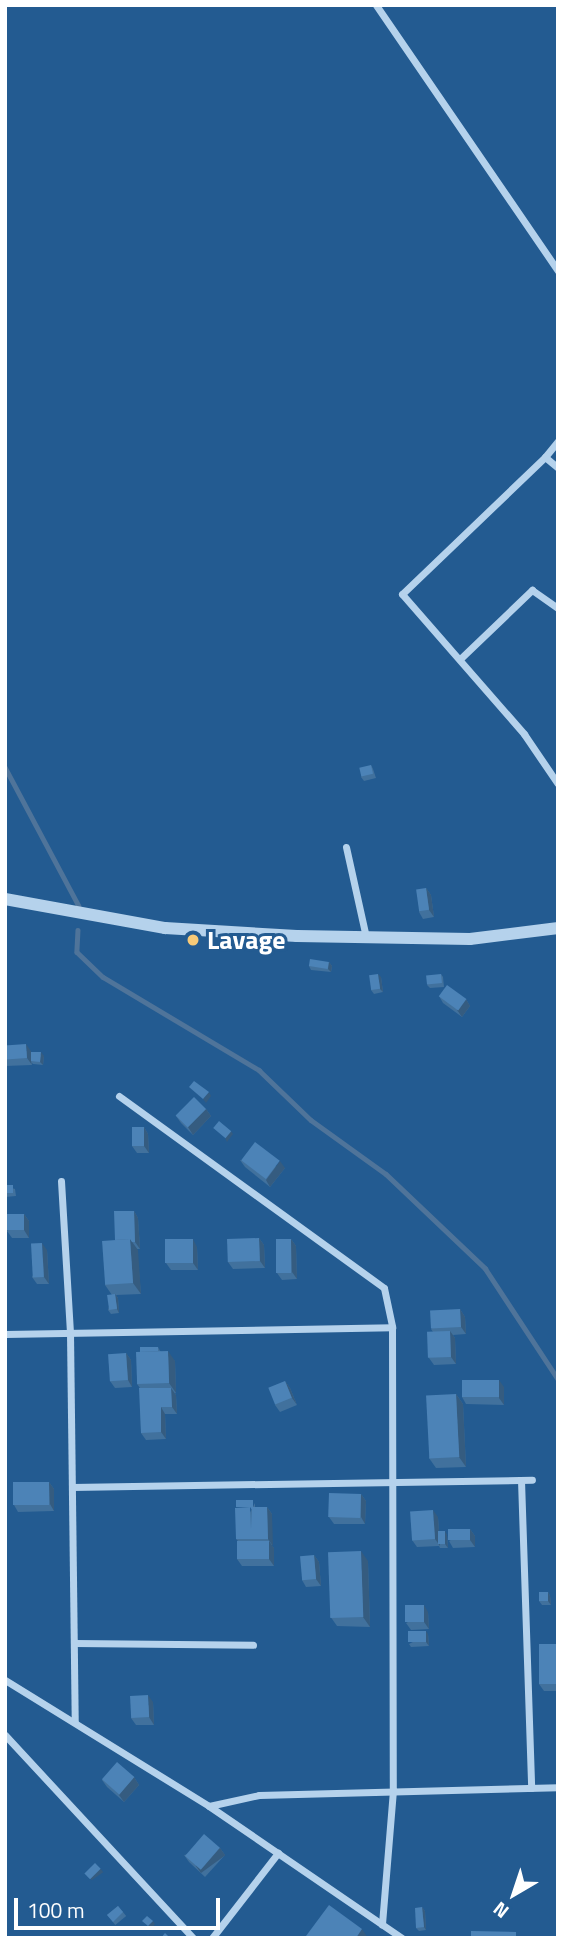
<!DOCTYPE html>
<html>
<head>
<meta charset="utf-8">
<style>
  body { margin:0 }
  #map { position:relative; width:563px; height:1943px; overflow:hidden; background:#235b91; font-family:"Titillium Web",sans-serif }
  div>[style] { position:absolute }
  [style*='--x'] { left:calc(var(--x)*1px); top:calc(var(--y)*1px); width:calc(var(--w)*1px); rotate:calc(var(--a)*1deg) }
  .stream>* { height:4.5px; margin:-2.25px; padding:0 2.25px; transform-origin:2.25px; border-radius:2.25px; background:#4f749a }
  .minor>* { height:7px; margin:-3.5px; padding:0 3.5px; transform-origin:3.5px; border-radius:3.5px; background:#b5d2ec }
  .tertiary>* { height:12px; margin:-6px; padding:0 6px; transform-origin:6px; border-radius:6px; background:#b5d2ec }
  .wall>* { inset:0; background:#41719d; transform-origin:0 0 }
  .shaded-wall>* { inset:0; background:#355c80; transform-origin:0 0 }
  .building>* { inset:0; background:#4c83b7; transform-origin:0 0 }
  .dots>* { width:19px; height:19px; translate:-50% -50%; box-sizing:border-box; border:4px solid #235b91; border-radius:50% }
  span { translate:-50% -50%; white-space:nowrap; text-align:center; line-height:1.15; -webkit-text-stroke:6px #235b91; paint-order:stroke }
  .poi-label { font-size:26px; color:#fff; font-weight:700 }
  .left { translate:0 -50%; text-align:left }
  .frame { position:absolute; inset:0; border:7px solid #fff; pointer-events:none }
  .north { position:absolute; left:479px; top:1859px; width:70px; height:70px; -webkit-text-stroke:5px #235b91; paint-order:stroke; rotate:219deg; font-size:19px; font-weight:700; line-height:28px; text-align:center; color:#fff }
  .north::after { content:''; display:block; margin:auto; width:24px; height:32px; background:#fff; clip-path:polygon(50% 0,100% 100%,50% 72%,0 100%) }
  .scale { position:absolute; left:14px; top:1898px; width:206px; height:32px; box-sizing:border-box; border:4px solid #fff; border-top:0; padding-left:9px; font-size:21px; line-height:24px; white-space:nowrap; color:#fff; -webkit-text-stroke:5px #235b91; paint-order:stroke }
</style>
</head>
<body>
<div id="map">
  <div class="stream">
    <i style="--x:5;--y:767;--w:157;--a:62"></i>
    <i style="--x:78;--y:930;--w:22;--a:93"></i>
    <i style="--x:77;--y:952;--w:36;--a:44"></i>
    <i style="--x:103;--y:977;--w:182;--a:30.8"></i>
    <i style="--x:259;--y:1070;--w:72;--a:43.9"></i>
    <i style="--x:311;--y:1120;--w:92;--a:35.8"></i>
    <i style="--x:386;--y:1174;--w:137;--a:43.5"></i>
    <i style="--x:485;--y:1268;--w:133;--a:56.7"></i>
  </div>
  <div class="minor">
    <i style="--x:376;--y:5;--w:322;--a:55.6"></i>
    <i style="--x:558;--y:441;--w:21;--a:129"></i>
    <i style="--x:545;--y:457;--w:17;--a:40"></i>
    <i style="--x:545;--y:457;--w:198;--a:136.2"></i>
    <i style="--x:402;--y:594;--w:186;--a:48.9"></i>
    <i style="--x:524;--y:734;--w:60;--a:55.8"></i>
    <i style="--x:460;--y:659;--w:100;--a:-43.8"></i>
    <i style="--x:532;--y:590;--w:32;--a:35"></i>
    <i style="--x:346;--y:847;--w:92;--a:77.5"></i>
    <i style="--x:119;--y:1096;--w:327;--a:35.9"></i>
    <i style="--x:384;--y:1288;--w:40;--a:78"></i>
    <i style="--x:392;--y:1327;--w:463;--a:89.9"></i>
    <i style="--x:393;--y:1790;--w:135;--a:94.7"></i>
    <i style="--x:61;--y:1181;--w:152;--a:86.6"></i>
    <i style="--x:70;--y:1333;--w:389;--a:89.3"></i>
    <i style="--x:5;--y:1334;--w:387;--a:-1"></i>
    <i style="--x:521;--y:1480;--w:308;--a:88.1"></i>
    <i style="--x:72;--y:1487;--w:460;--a:-0.9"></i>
    <i style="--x:74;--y:1643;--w:179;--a:0.6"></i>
    <i style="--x:5;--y:1680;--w:240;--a:31.7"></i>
    <i style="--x:209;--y:1806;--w:234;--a:34.4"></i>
    <i style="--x:5;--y:1735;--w:277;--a:47.2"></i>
    <i style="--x:209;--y:1806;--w:51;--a:-12.4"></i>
    <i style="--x:259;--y:1795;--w:299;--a:-1.5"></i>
    <i style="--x:212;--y:1938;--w:108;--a:-52.2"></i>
  </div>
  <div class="tertiary">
    <i style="--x:5;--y:899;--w:163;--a:10.3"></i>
    <i style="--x:165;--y:928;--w:132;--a:3.5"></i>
    <i style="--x:297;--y:936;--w:173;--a:1"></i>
    <i style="--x:470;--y:939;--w:89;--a:-7.1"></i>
  </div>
  <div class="wall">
    <i style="clip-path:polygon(371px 765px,373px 769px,376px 778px,364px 781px,361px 777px)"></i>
    <i style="clip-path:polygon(426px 888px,431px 895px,434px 917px,423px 919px,419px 912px)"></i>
    <i style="clip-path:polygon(329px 962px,332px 966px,331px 972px,311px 970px,309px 966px)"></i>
    <i style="clip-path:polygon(441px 974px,443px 977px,444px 987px,430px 988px,427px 985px)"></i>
    <i style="clip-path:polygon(381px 977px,383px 992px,374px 994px,371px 990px)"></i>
    <i style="clip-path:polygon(439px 996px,466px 999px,470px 1006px,462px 1017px,443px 1003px)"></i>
    <i style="clip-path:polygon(5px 1045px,44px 1056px,43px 1065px,33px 1064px,32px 1063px,32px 1065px,5px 1066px)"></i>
    <i style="clip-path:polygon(206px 1109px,211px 1116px,193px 1135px,181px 1123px,176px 1116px)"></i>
    <i style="clip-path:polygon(144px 1127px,148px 1134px,149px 1153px,137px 1153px,132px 1146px)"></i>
    <i style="clip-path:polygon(240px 1160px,285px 1168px,270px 1187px,245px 1167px)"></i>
    <i style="clip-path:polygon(5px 1186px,15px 1189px,16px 1196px,5px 1197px)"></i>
    <i style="clip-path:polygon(134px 1211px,138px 1218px,140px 1249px,137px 1249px,141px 1294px,116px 1295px,118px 1298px,119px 1313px,111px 1314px,108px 1310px,112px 1295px,105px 1285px,115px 1240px)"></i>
    <i style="clip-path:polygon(24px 1214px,29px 1221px,29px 1238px,12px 1238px,7px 1231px)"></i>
    <i style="clip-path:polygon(259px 1238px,264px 1245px,265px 1268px,233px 1269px,228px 1262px)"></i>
    <i style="clip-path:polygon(291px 1239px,296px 1246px,297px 1279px,282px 1280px,277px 1273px)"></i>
    <i style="clip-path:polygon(197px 1247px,198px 1270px,171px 1270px,166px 1263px)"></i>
    <i style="clip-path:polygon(47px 1250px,49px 1284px,37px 1284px,32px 1277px)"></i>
    <i style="clip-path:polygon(460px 1309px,465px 1317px,466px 1334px,453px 1335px,455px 1338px,456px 1364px,434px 1365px,429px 1358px,433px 1332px,431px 1329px)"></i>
    <i style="clip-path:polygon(158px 1347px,160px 1351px,175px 1361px,176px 1393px,175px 1393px,176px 1395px,177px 1414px,165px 1414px,166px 1439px,146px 1440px,141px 1433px,140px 1388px,137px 1384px,140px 1352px)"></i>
    <i style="clip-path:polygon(126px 1353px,131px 1360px,132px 1387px,115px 1388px,110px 1381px)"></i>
    <i style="clip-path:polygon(285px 1381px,290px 1388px,297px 1405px,280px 1412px,275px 1405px)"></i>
    <i style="clip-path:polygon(504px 1387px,504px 1405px,466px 1404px,462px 1397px)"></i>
    <i style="clip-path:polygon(456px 1394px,463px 1404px,466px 1467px,436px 1468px,429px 1458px)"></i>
    <i style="clip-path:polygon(49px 1482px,54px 1489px,54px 1511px,18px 1512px,14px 1505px)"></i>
    <i style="clip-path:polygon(361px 1494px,366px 1501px,365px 1524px,334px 1524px,329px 1517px)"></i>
    <i style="clip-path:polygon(255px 1503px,255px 1507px,267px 1507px,272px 1514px,272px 1546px,274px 1548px,274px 1566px,242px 1566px,237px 1559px,238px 1541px,236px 1539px)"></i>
    <i style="clip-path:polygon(438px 1517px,439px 1531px,447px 1535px,448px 1548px,440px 1548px,439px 1546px,417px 1547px,412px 1540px)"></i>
    <i style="clip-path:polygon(470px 1529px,475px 1536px,475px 1547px,453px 1548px,449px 1541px)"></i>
    <i style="clip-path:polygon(314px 1555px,319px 1562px,321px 1586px,306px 1587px,302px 1580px)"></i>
    <i style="clip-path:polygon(368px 1561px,370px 1627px,337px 1626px,330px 1616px)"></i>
    <i style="clip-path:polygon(548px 1592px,550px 1596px,551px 1605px,542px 1605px,539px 1601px)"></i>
    <i style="clip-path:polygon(428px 1612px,429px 1629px,411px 1630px,406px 1623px)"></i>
    <i style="clip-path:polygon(428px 1634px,429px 1646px,411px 1647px,409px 1644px)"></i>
    <i style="clip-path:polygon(558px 1644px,558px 1691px,544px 1691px,539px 1684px)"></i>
    <i style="clip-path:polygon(153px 1702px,154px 1725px,136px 1725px,131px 1718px)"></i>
    <i style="clip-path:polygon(134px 1777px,139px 1785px,124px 1802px,107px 1787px,102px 1780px)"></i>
    <i style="clip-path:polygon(220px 1848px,225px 1855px,205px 1877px,189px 1862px,184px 1855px)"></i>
    <i style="left:118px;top:1906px;width:13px;height:14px;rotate:51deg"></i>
    <i style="clip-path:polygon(422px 1907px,425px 1911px,426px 1930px,419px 1931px,416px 1928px)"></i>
  </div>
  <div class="shaded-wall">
    <i style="clip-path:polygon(426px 888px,431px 895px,434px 917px,429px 910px)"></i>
    <i style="clip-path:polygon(329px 962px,332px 966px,331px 972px,328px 969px)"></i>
    <i style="clip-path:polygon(378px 974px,381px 977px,383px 992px,380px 989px)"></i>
    <i style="clip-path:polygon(466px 999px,470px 1006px,462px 1017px,457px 1010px)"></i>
    <i style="clip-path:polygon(26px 1044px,31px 1051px,31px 1061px,32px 1065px,27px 1058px)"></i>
    <i style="clip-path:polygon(41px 1052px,44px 1056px,43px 1065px,40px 1062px)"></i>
    <i style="clip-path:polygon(209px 1092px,211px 1096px,206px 1103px,203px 1099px)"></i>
    <i style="clip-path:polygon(206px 1109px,211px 1116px,193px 1135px,188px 1127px)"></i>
    <i style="clip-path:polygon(144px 1127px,148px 1134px,149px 1153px,144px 1146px)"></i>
    <i style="clip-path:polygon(231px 1131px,233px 1134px,227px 1142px,225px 1138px)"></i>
    <i style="clip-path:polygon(280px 1161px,285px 1168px,270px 1187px,266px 1180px)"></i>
    <i style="clip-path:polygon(134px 1211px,138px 1218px,140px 1249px,135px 1242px)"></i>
    <i style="clip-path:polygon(24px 1214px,29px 1221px,29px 1238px,24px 1230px)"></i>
    <i style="clip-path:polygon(259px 1238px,264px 1245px,265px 1268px,260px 1261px)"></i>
    <i style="clip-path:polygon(130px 1239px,138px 1250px,141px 1294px,133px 1283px)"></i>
    <i style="clip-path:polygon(193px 1239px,197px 1247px,198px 1270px,193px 1263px)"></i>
    <i style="clip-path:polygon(291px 1239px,296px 1246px,297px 1279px,292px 1272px)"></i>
    <i style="clip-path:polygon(42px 1243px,47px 1250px,49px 1284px,44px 1277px)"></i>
    <i style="clip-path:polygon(115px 1294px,118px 1298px,119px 1313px,117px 1309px)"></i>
    <i style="clip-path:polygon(460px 1309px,465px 1317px,466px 1334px,461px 1327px)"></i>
    <i style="clip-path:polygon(450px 1331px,455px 1338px,456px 1364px,451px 1357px)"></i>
    <i style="clip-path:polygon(168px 1351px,175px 1361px,176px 1393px,169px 1383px)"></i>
    <i style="clip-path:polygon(126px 1353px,131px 1360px,132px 1387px,128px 1380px)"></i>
    <i style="clip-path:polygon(499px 1380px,504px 1387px,504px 1405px,499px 1398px)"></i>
    <i style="clip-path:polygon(285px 1381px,290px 1388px,297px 1405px,292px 1398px)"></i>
    <i style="clip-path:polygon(171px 1388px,176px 1395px,177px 1414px,172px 1407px)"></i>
    <i style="clip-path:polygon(456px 1394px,463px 1404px,466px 1467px,459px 1457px)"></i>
    <i style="clip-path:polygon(161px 1407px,165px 1414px,166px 1439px,161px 1432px)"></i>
    <i style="clip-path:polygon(49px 1482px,54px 1489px,54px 1511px,50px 1504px)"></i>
    <i style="clip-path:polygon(361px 1494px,366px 1501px,365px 1524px,361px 1517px)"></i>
    <i style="clip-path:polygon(267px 1507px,272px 1514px,273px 1546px,268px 1539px)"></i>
    <i style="clip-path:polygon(433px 1510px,438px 1517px,440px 1546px,435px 1539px)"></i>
    <i style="clip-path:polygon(470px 1529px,475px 1536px,475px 1547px,470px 1540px)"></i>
    <i style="clip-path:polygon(445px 1531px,447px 1535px,448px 1548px,445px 1544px)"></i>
    <i style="clip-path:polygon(269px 1541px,274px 1548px,274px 1566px,269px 1559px)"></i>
    <i style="clip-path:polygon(361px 1551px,368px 1561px,370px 1627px,363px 1617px)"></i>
    <i style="clip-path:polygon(314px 1555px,319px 1562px,321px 1586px,316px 1579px)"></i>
    <i style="clip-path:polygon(548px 1592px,550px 1596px,551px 1605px,548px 1601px)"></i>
    <i style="clip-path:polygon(424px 1605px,428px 1612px,429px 1629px,424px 1622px)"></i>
    <i style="clip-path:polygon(426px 1631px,428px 1634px,429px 1646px,426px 1642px)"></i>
    <i style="clip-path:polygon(148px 1695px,153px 1702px,154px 1725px,149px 1717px)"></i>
    <i style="clip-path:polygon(134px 1777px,139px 1785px,124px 1802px,119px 1795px)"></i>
    <i style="left:220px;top:1848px;width:9px;height:30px;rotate:54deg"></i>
    <i style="left:101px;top:1869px;width:4px;height:14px;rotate:56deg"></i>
    <i style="clip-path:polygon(422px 1907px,425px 1911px,426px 1930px,424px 1927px)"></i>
    <i style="clip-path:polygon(153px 1921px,155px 1924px,151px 1930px,148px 1926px)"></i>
    <i style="clip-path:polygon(362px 1929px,368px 1938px,356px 1938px)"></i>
  </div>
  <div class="building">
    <i style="left:371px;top:765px;width:9px;height:12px;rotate:77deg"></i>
    <i style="left:426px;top:888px;width:22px;height:10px;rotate:82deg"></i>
    <i style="left:310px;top:959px;width:19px;height:7px;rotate:9deg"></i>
    <i style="left:378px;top:974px;width:15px;height:9px;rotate:82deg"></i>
    <i style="left:441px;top:974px;width:9px;height:15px;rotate:84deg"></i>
    <i style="left:447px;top:985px;width:24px;height:14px;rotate:36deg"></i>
    <i style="left:26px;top:1044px;width:14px;height:21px;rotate:86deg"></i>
    <i style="clip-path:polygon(31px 1052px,41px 1052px,40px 1062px,31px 1061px)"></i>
    <i style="clip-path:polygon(194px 1081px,209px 1092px,203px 1099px,189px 1087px)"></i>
    <i style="left:194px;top:1097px;width:17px;height:26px;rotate:45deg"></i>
    <i style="left:219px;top:1121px;width:16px;height:9px;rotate:40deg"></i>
    <i style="left:132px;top:1127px;width:12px;height:19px"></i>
    <i style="left:255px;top:1142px;width:31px;height:23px;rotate:37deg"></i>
    <i style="left:13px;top:1185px;width:8px;height:8px;rotate:90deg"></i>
    <i style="clip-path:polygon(114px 1211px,134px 1211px,135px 1242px,132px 1242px,130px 1239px,115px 1240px)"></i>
    <i style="left:24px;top:1214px;width:16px;height:17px;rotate:90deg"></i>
    <i style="left:259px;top:1238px;width:23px;height:32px;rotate:88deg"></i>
    <i style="left:130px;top:1239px;width:44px;height:28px;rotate:86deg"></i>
    <i style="left:193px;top:1239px;width:24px;height:28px;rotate:90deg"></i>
    <i style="left:276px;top:1239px;width:15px;height:34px"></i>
    <i style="left:42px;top:1243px;width:34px;height:11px;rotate:87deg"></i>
    <i style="left:115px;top:1294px;width:15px;height:8px;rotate:82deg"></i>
    <i style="left:460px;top:1309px;width:18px;height:30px;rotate:87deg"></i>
    <i style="left:450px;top:1331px;width:26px;height:23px;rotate:88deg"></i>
    <i style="clip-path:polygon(140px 1347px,158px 1347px,158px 1351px,140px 1352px)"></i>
    <i style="left:168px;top:1351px;width:32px;height:32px;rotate:88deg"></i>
    <i style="left:126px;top:1353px;width:27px;height:18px;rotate:86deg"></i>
    <i style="left:462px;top:1380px;width:37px;height:17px"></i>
    <i style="left:285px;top:1381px;width:18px;height:18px;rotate:68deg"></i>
    <i style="clip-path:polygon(139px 1388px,171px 1388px,172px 1407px,161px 1407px,161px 1432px,141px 1433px)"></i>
    <i style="left:456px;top:1394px;width:63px;height:30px;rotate:87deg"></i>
    <i style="left:13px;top:1482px;width:36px;height:23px"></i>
    <i style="left:329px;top:1493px;width:32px;height:24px;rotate:2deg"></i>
    <i style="clip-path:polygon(236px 1500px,253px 1500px,253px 1507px,252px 1507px,252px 1510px,250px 1507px,236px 1507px)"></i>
    <i style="clip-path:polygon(250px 1507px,251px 1529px,252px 1507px,267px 1507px,268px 1539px,236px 1539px,235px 1508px)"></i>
    <i style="left:433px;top:1510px;width:29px;height:23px;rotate:86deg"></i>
    <i style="left:470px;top:1529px;width:11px;height:22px;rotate:90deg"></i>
    <i style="left:438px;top:1531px;width:7px;height:13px"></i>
    <i style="left:237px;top:1541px;width:32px;height:18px"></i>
    <i style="left:361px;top:1551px;width:66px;height:33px;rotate:88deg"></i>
    <i style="left:314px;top:1555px;width:24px;height:14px;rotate:85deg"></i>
    <i style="left:548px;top:1592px;width:9px;height:9px;rotate:90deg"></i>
    <i style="left:424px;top:1605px;width:17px;height:19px;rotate:90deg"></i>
    <i style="left:426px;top:1631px;width:11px;height:18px;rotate:90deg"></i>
    <i style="left:539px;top:1644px;width:19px;height:40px"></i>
    <i style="left:148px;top:1695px;width:22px;height:18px;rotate:87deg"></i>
    <i style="left:117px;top:1762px;width:23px;height:23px;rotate:41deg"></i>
    <i style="left:204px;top:1834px;width:21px;height:29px;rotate:41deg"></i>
    <i style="left:95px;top:1863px;width:8px;height:15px;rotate:45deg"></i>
    <i style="clip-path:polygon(329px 1905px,362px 1929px,356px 1938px,309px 1938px,306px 1936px)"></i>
    <i style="clip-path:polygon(118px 1906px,123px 1912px,113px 1922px,107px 1915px)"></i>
    <i style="clip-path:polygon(422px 1907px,424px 1927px,416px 1928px,415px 1908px)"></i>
    <i style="clip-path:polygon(147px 1916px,153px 1921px,148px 1926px,142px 1921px)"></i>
    <i style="clip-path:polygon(471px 1931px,516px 1932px,516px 1938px,471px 1938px)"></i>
    <i style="clip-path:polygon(165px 1933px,170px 1938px,161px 1938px)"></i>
  </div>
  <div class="dots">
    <i style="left:193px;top:940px;background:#f7ca78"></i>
  </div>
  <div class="poi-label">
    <span class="left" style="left:207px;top:940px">Lavage</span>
  </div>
  <div class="frame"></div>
  <div class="north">N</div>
  <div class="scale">100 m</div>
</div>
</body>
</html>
